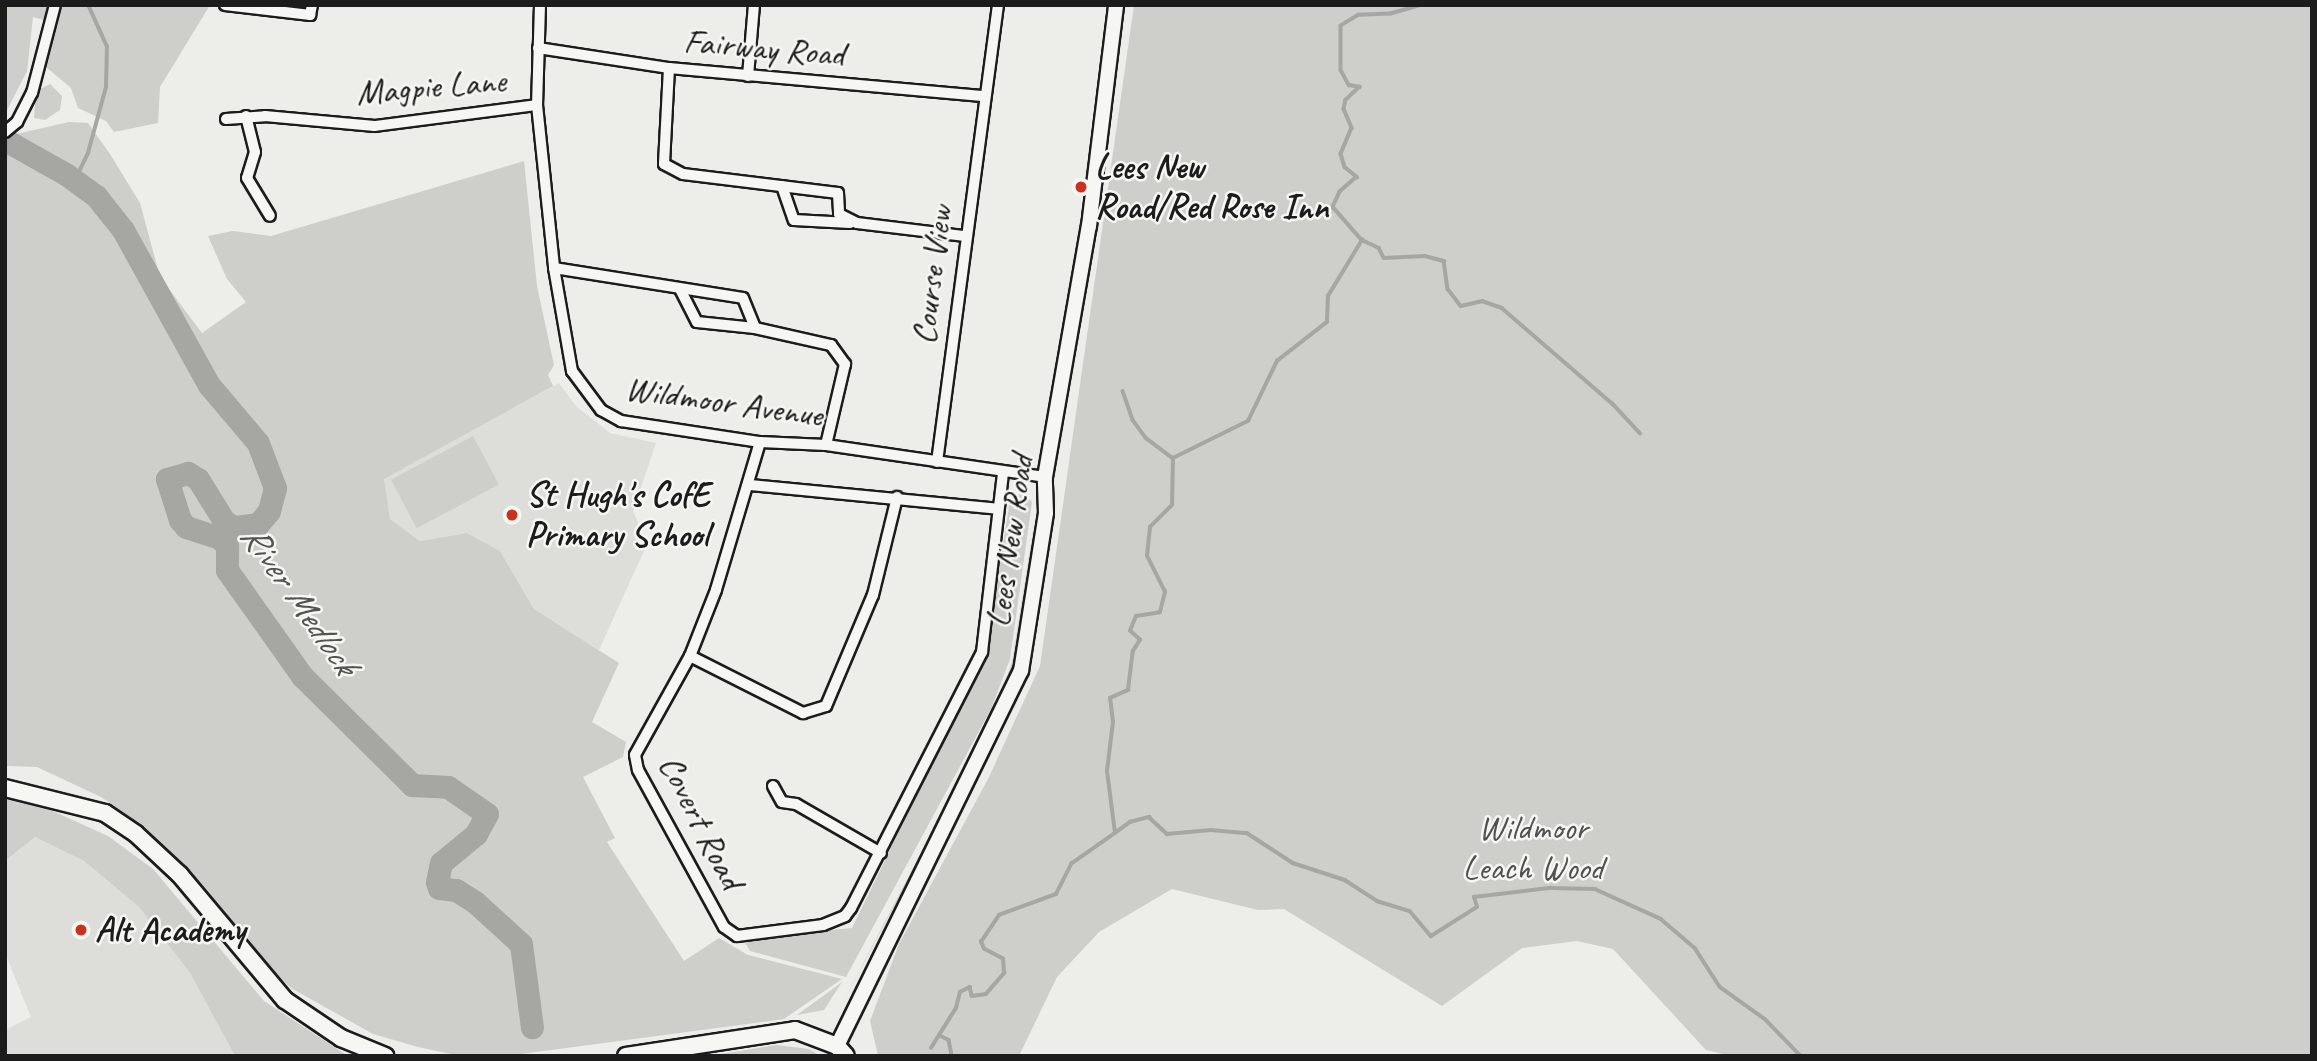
<!DOCTYPE html>
<html>
<head>
<meta charset="utf-8">
<style>
  body { margin:0 }
  #map { position:relative; width:2317px; height:1061px; overflow:hidden; background:#edede9; font-family:Caveat,sans-serif }
  div>[style] { position:absolute }
  [style*='--x'] { left:calc(var(--x)*1px); top:calc(var(--y)*1px); width:calc(var(--w)*1px); rotate:calc(var(--a)*1deg) }
  .built>* { inset:0; background:#ddddda }
  .green>* { inset:0; background:#cececb; transform-origin:0 0 }
  .stream>* { height:3.5px; margin:-1.75px; padding:0 1.75px; transform-origin:1.75px; border-radius:1.75px; background:#a6a6a3 }
  .river>* { height:23px; margin:-11.5px; padding:0 11.5px; transform-origin:11.5px; border-radius:11.5px; background:#a6a6a3 }
  .roads { filter:drop-shadow(2px 0 #1c1c1c) drop-shadow(-2px 0 #1c1c1c) drop-shadow(0 2px #1c1c1c) drop-shadow(0 -2px #1c1c1c) }
  .minor>* { height:10px; margin:-5px; padding:0 5px; transform-origin:5px; border-radius:5px; background:#f6f6f2 }
  .tertiary>* { height:14px; margin:-7px; padding:0 7px; transform-origin:7px; border-radius:7px; background:#f6f6f2 }
  .secondary>* { height:16px; margin:-8px; padding:0 8px; transform-origin:8px; border-radius:8px; background:#f6f6f2 }
  .dots>* { width:19px; height:19px; translate:-50% -50%; box-sizing:border-box; border:4px solid #f6f6f2; border-radius:50% }
  span { translate:-50% -50%; white-space:nowrap; text-align:center; line-height:1.15; -webkit-text-stroke:5px #f6f6f2; paint-order:stroke }
  .street-label { font-size:35px; color:#1c1c1c }
  .poi-label { font-size:35px; color:#1c1c1c; font-weight:700 }
  .left { translate:0 -50%; text-align:left }
  .park-label { font-size:35px; color:#515151 }
  .water-label { font-size:37px; color:#535352; font-style:italic }
  .frame { position:absolute; inset:0; border:7px solid #1c1c1c; pointer-events:none }
</style>
</head>
<body>
<div id="map">
  <div class="built">
    <i style="clip-path:polygon(559px 383px,576px 406px,610px 433px,656px 443px,633px 511px,647px 544px,599px 650px,534px 609px,500px 551px,467px 533px,420px 541px,390px 519px,383px 479px)"></i>
    <i style="clip-path:polygon(35px 837px,84px 861px,139px 907px,190px 973px,235px 1056px,5px 1056px,5px 1030px,31px 1017px,5px 953px,5px 861px)"></i>
  </div>
  <div class="green">
    <i style="clip-path:polygon(5px 5px,50px 5px,47px 21px,33px 17px,27px 71px,5px 114px)"></i>
    <i style="clip-path:polygon(62px 5px,210px 5px,160px 87px,158px 123px,114px 132px,106px 121px,78px 108px,71px 88px,46px 67px,44px 54px)"></i>
    <i style="clip-path:polygon(1134px 5px,2312px 5px,2312px 1056px,1731px 1056px,1706px 1050px,1613px 949px,1577px 941px,1522px 948px,1442px 1006px,1284px 909px,1258px 910px,1172px 889px,1099px 932px,1057px 977px,1019px 1056px,878px 1056px,870px 1021px,899px 944px,988px 779px,1040px 666px)"></i>
    <i style="clip-path:polygon(50px 84px,62px 96px,60px 110px,45px 120px,34px 118px,36px 91px)"></i>
    <i style="clip-path:polygon(69px 122px,88px 123px,110px 154px,140px 203px,160px 277px,202px 333px,246px 302px,227px 279px,208px 236px,233px 231px,271px 236px,524px 161px,537px 286px,554px 365px,548px 375px,553px 386px,384px 479px,390px 519px,420px 541px,467px 533px,500px 551px,534px 609px,619px 663px,592px 722px,626px 742px,623px 757px,583px 777px,615px 838px,607px 842px,684px 961px,719px 938px,748px 955px,842px 979px,784px 1019px,506px 1056px,460px 1056px,418px 1047px,373px 1034px,291px 988px,253px 952px,146px 828px,101px 797px,37px 767px,5px 766px,5px 144px,12px 135px)"></i>
    <i style="left:473px;top:436px;width:55px;height:93px;rotate:62deg"></i>
    <i style="clip-path:polygon(1011px 494px,1026px 495px,1032px 502px,1010px 659px,991px 709px,846px 977px,750px 951px,743px 939px,852px 928px,986px 653px)"></i>
    <i style="clip-path:polygon(1035px 519px,1015px 663px,999px 709px,841px 1006px,996px 709px,1012px 662px)"></i>
    <i style="clip-path:polygon(5px 797px,46px 808px,108px 836px,153px 869px,264px 1001px,348px 1056px,235px 1056px,190px 973px,139px 907px,84px 861px,35px 837px,5px 861px)"></i>
    <i style="clip-path:polygon(842px 982px,824px 1010px,797px 1015px)"></i>
    <i style="clip-path:polygon(776px 1045px,809px 1049px,820px 1056px,709px 1056px)"></i>
  </div>
  <div class="stream">
    <i style="--x:1422;--y:5;--w:32;--a:164"></i>
    <i style="--x:1391;--y:14;--w:32;--a:178"></i>
    <i style="--x:1359;--y:15;--w:21;--a:149"></i>
    <i style="--x:1341;--y:26;--w:44;--a:90"></i>
    <i style="--x:1341;--y:70;--w:17;--a:62"></i>
    <i style="--x:1349;--y:85;--w:11;--a:10"></i>
    <i style="--x:1360;--y:87;--w:19;--a:137"></i>
    <i style="--x:1346;--y:100;--w:9;--a:103"></i>
    <i style="--x:1344;--y:109;--w:21;--a:67"></i>
    <i style="--x:1352;--y:128;--w:28;--a:113"></i>
    <i style="--x:1341;--y:154;--w:14;--a:73"></i>
    <i style="--x:1345;--y:167;--w:16;--a:40"></i>
    <i style="--x:1357;--y:177;--w:23;--a:139"></i>
    <i style="--x:1340;--y:192;--w:17;--a:115"></i>
    <i style="--x:1333;--y:207;--w:44;--a:48.7"></i>
    <i style="--x:1362;--y:240;--w:19;--a:25"></i>
    <i style="--x:1379;--y:248;--w:11;--a:63"></i>
    <i style="--x:1384;--y:258;--w:41;--a:-2.8"></i>
    <i style="--x:1425;--y:256;--w:20;--a:15"></i>
    <i style="--x:1444;--y:261;--w:28;--a:82"></i>
    <i style="--x:1448;--y:289;--w:21;--a:53"></i>
    <i style="--x:1461;--y:306;--w:22;--a:-13"></i>
    <i style="--x:1482;--y:301;--w:21;--a:19"></i>
    <i style="--x:1502;--y:308;--w:147;--a:40.9"></i>
    <i style="--x:1613;--y:404;--w:40;--a:47"></i>
    <i style="--x:75;--y:180;--w:30;--a:-64"></i>
    <i style="--x:88;--y:153;--w:68;--a:-74.7"></i>
    <i style="--x:106;--y:87;--w:40;--a:-88.6"></i>
    <i style="--x:107;--y:47;--w:46;--a:-114.3"></i>
    <i style="--x:1123;--y:391;--w:31;--a:71"></i>
    <i style="--x:1133;--y:420;--w:22;--a:54"></i>
    <i style="--x:1146;--y:438;--w:34;--a:37"></i>
    <i style="--x:1115;--y:833;--w:19;--a:-36"></i>
    <i style="--x:1130;--y:822;--w:20;--a:-15"></i>
    <i style="--x:1149;--y:817;--w:25;--a:43"></i>
    <i style="--x:1167;--y:834;--w:44;--a:-5.2"></i>
    <i style="--x:1211;--y:830;--w:36;--a:5"></i>
    <i style="--x:1247;--y:833;--w:55;--a:33.1"></i>
    <i style="--x:1293;--y:863;--w:55;--a:18.1"></i>
    <i style="--x:1345;--y:880;--w:38;--a:33"></i>
    <i style="--x:1377;--y:901;--w:34;--a:17"></i>
    <i style="--x:1410;--y:911;--w:33;--a:50"></i>
    <i style="--x:1431;--y:936;--w:54;--a:-32.2"></i>
    <i style="--x:1477;--y:907;--w:10;--a:-107"></i>
    <i style="--x:1474;--y:897;--w:77;--a:-6.8"></i>
    <i style="--x:1550;--y:888;--w:45;--a:1.3"></i>
    <i style="--x:1595;--y:889;--w:72;--a:24.4"></i>
    <i style="--x:1661;--y:919;--w:45;--a:40.5"></i>
    <i style="--x:1695;--y:948;--w:46;--a:57.3"></i>
    <i style="--x:1720;--y:987;--w:55;--a:35.4"></i>
    <i style="--x:1765;--y:1019;--w:52;--a:45.8"></i>
    <i style="--x:941;--y:1036;--w:9;--a:27"></i>
    <i style="--x:949;--y:1040;--w:16;--a:79"></i>
    <i style="--x:931;--y:1048;--w:47;--a:-58"></i>
    <i style="--x:956;--y:1008;--w:16;--a:-76"></i>
    <i style="--x:960;--y:992;--w:11;--a:-27"></i>
    <i style="--x:970;--y:987;--w:9;--a:77"></i>
    <i style="--x:972;--y:996;--w:14;--a:-8"></i>
    <i style="--x:986;--y:994;--w:28;--a:-49"></i>
    <i style="--x:1004;--y:973;--w:14;--a:-94"></i>
    <i style="--x:1003;--y:959;--w:21;--a:-152"></i>
    <i style="--x:984;--y:949;--w:8;--a:-113"></i>
    <i style="--x:981;--y:942;--w:32;--a:-56"></i>
    <i style="--x:999;--y:915;--w:61;--a:-20.2"></i>
    <i style="--x:1056;--y:894;--w:34;--a:-63"></i>
    <i style="--x:1071;--y:864;--w:54;--a:-35.2"></i>
    <i style="--x:1115;--y:833;--w:63;--a:-97.4"></i>
    <i style="--x:1107;--y:771;--w:49;--a:-83"></i>
    <i style="--x:1113;--y:722;--w:24;--a:-97"></i>
    <i style="--x:1110;--y:698;--w:20;--a:-24"></i>
    <i style="--x:1128;--y:690;--w:39;--a:-83"></i>
    <i style="--x:1133;--y:651;--w:13;--a:-58"></i>
    <i style="--x:1140;--y:640;--w:13;--a:-138"></i>
    <i style="--x:1130;--y:631;--w:16;--a:-68"></i>
    <i style="--x:1136;--y:616;--w:24;--a:-9"></i>
    <i style="--x:1160;--y:612;--w:21;--a:-76"></i>
    <i style="--x:1165;--y:592;--w:40;--a:-116.6"></i>
    <i style="--x:1147;--y:556;--w:29;--a:-84"></i>
    <i style="--x:1150;--y:527;--w:31;--a:-45"></i>
    <i style="--x:1172;--y:505;--w:47;--a:-88.8"></i>
    <i style="--x:1173;--y:458;--w:84;--a:-26.3"></i>
    <i style="--x:1248;--y:421;--w:67;--a:-64.2"></i>
    <i style="--x:1277;--y:361;--w:63;--a:-38"></i>
    <i style="--x:1327;--y:322;--w:26;--a:-88"></i>
    <i style="--x:1328;--y:296;--w:66;--a:-58.7"></i>
  </div>
  <div class="river">
    <i style="--x:5;--y:140;--w:71;--a:29.4"></i>
    <i style="--x:67;--y:175;--w:36;--a:36"></i>
    <i style="--x:96;--y:196;--w:43;--a:51.5"></i>
    <i style="--x:123;--y:230;--w:177;--a:61"></i>
    <i style="--x:209;--y:385;--w:76;--a:49.8"></i>
    <i style="--x:258;--y:443;--w:48;--a:69.3"></i>
    <i style="--x:275;--y:488;--w:24;--a:105"></i>
    <i style="--x:269;--y:511;--w:17;--a:130"></i>
    <i style="--x:258;--y:524;--w:25;--a:173"></i>
    <i style="--x:233;--y:527;--w:11;--a:-146"></i>
    <i style="--x:224;--y:521;--w:49;--a:-121.8"></i>
    <i style="--x:198;--y:479;--w:12;--a:-149"></i>
    <i style="--x:188;--y:473;--w:22;--a:164"></i>
    <i style="--x:167;--y:479;--w:43;--a:72.4"></i>
    <i style="--x:180;--y:520;--w:9;--a:49"></i>
    <i style="--x:186;--y:527;--w:36;--a:18"></i>
    <i style="--x:220;--y:538;--w:11;--a:49"></i>
    <i style="--x:227;--y:546;--w:24;--a:90"></i>
    <i style="--x:227;--y:570;--w:130;--a:54.7"></i>
    <i style="--x:302;--y:676;--w:155;--a:44.7"></i>
    <i style="--x:412;--y:785;--w:36;--a:3"></i>
    <i style="--x:448;--y:787;--w:47;--a:34.7"></i>
    <i style="--x:487;--y:814;--w:23;--a:119"></i>
    <i style="--x:476;--y:834;--w:45;--a:140.4"></i>
    <i style="--x:441;--y:863;--w:19;--a:102"></i>
    <i style="--x:437;--y:882;--w:6;--a:72"></i>
    <i style="--x:439;--y:888;--w:17;--a:7"></i>
    <i style="--x:456;--y:890;--w:22;--a:32"></i>
    <i style="--x:475;--y:902;--w:62;--a:42.4"></i>
    <i style="--x:521;--y:944;--w:84;--a:82.5"></i>
  </div>
  <div class="roads">
    <div class="minor">
      <i style="--x:225;--y:5;--w:86;--a:6.7"></i>
      <i style="--x:310;--y:15;--w:10;--a:-79"></i>
      <i style="--x:540;--y:5;--w:100;--a:91.7"></i>
      <i style="--x:537;--y:105;--w:164;--a:84"></i>
      <i style="--x:554;--y:268;--w:105;--a:80.1"></i>
      <i style="--x:572;--y:371;--w:49;--a:53.4"></i>
      <i style="--x:601;--y:410;--w:23;--a:29"></i>
      <i style="--x:621;--y:421;--w:141;--a:8.6"></i>
      <i style="--x:760;--y:442;--w:66;--a:2.6"></i>
      <i style="--x:826;--y:445;--w:221;--a:8.3"></i>
      <i style="--x:538;--y:48;--w:133;--a:8.7"></i>
      <i style="--x:669;--y:68;--w:317;--a:5.1"></i>
      <i style="--x:669;--y:68;--w:96;--a:93"></i>
      <i style="--x:664;--y:164;--w:21;--a:28"></i>
      <i style="--x:683;--y:174;--w:156;--a:7"></i>
      <i style="--x:838;--y:193;--w:21;--a:87"></i>
      <i style="--x:839;--y:214;--w:20;--a:27"></i>
      <i style="--x:857;--y:223;--w:109;--a:6.9"></i>
      <i style="--x:748;--y:76;--w:71;--a:-85.2"></i>
      <i style="--x:246;--y:116;--w:37;--a:76"></i>
      <i style="--x:255;--y:152;--w:27;--a:107"></i>
      <i style="--x:247;--y:178;--w:44;--a:58.8"></i>
      <i style="--x:226;--y:119;--w:39;--a:-4"></i>
      <i style="--x:265;--y:116;--w:110;--a:5.2"></i>
      <i style="--x:375;--y:126;--w:163;--a:-7.4"></i>
      <i style="--x:5;--y:132;--w:16;--a:-40"></i>
      <i style="--x:17;--y:122;--w:33;--a:-63"></i>
      <i style="--x:32;--y:93;--w:91;--a:-75.4"></i>
      <i style="--x:782;--y:186;--w:36;--a:71"></i>
      <i style="--x:794;--y:220;--w:56;--a:3.1"></i>
      <i style="--x:554;--y:268;--w:191;--a:9"></i>
      <i style="--x:743;--y:298;--w:32;--a:68"></i>
      <i style="--x:755;--y:328;--w:78;--a:12.6"></i>
      <i style="--x:831;--y:345;--w:24;--a:54"></i>
      <i style="--x:845;--y:364;--w:83;--a:103.2"></i>
      <i style="--x:680;--y:289;--w:37;--a:63"></i>
      <i style="--x:697;--y:322;--w:58;--a:5.9"></i>
      <i style="--x:760;--y:442;--w:154;--a:106.6"></i>
      <i style="--x:716;--y:590;--w:71;--a:111.5"></i>
      <i style="--x:690;--y:656;--w:113;--a:119.1"></i>
      <i style="--x:635;--y:755;--w:15;--a:79"></i>
      <i style="--x:638;--y:770;--w:179;--a:61.3"></i>
      <i style="--x:724;--y:927;--w:16;--a:35"></i>
      <i style="--x:737;--y:936;--w:87;--a:-7.3"></i>
      <i style="--x:823;--y:925;--w:24;--a:-22"></i>
      <i style="--x:845;--y:916;--w:10;--a:-53"></i>
      <i style="--x:851;--y:908;--w:288;--a:-62.9"></i>
      <i style="--x:982;--y:652;--w:181;--a:-83.3"></i>
      <i style="--x:937;--y:462;--w:461;--a:-82.4"></i>
      <i style="--x:750;--y:485;--w:249;--a:5.5"></i>
      <i style="--x:690;--y:656;--w:127;--a:26.8"></i>
      <i style="--x:803;--y:713;--w:24;--a:-17"></i>
      <i style="--x:826;--y:706;--w:121;--a:-67.1"></i>
      <i style="--x:873;--y:595;--w:101;--a:-76.2"></i>
      <i style="--x:773;--y:786;--w:18;--a:61"></i>
      <i style="--x:782;--y:802;--w:14;--a:8"></i>
      <i style="--x:796;--y:804;--w:98;--a:30"></i>
    </div>
    <div class="tertiary">
      <i style="--x:837;--y:1046;--w:418;--a:-63.9"></i>
      <i style="--x:1021;--y:671;--w:160;--a:-81"></i>
      <i style="--x:1046;--y:513;--w:36;--a:-92"></i>
      <i style="--x:1045;--y:477;--w:255;--a:-80.1"></i>
      <i style="--x:1089;--y:226;--w:223;--a:-83"></i>
    </div>
    <div class="secondary">
      <i style="--x:5;--y:788;--w:103;--a:14"></i>
      <i style="--x:105;--y:813;--w:37;--a:34"></i>
      <i style="--x:136;--y:834;--w:60;--a:43"></i>
      <i style="--x:180;--y:875;--w:163;--a:50"></i>
      <i style="--x:285;--y:1000;--w:68;--a:34.2"></i>
      <i style="--x:341;--y:1038;--w:48;--a:22.2"></i>
      <i style="--x:626;--y:1056;--w:171;--a:-8.7"></i>
      <i style="--x:795;--y:1030;--w:45;--a:20.9"></i>
      <i style="--x:837;--y:1046;--w:13;--a:48"></i>
    </div>
  </div>
  <div class="dots">
    <i style="left:1081px;top:187px;background:#c8321e"></i>
    <i style="left:512px;top:515px;background:#c8321e"></i>
    <i style="left:81px;top:930px;background:#c8321e"></i>
  </div>
  <div class="street-label">
    <span style="left:764px;top:48px;rotate:5deg">Fairway Road</span>
    <span style="left:431px;top:87px;rotate:-5deg">Magpie Lane</span>
    <span style="left:932px;top:275px;rotate:-83deg">Course View</span>
    <span style="left:724px;top:402px;rotate:8deg">Wildmoor Avenue</span>
    <span style="left:1010px;top:541px;rotate:-82deg">Lees New Road</span>
    <span style="left:701px;top:822px;rotate:63deg">Covert Road</span>
  </div>
  <div class="poi-label">
    <span class="left" style="left:1095px;top:187px">Lees New<br>Road/Red Rose Inn</span>
    <span class="left" style="left:526px;top:515px">St Hugh's CofE<br>Primary School</span>
    <span class="left" style="left:95px;top:930px">Alt Academy</span>
  </div>
  <div class="park-label">
    <span style="left:1533px;top:848px">Wildmoor<br>Leach Wood</span>
  </div>
  <div class="water-label">
    <span style="left:299px;top:599px;rotate:55deg">River Medlock</span>
  </div>
  <div class="frame"></div>
</div>
</body>
</html>
